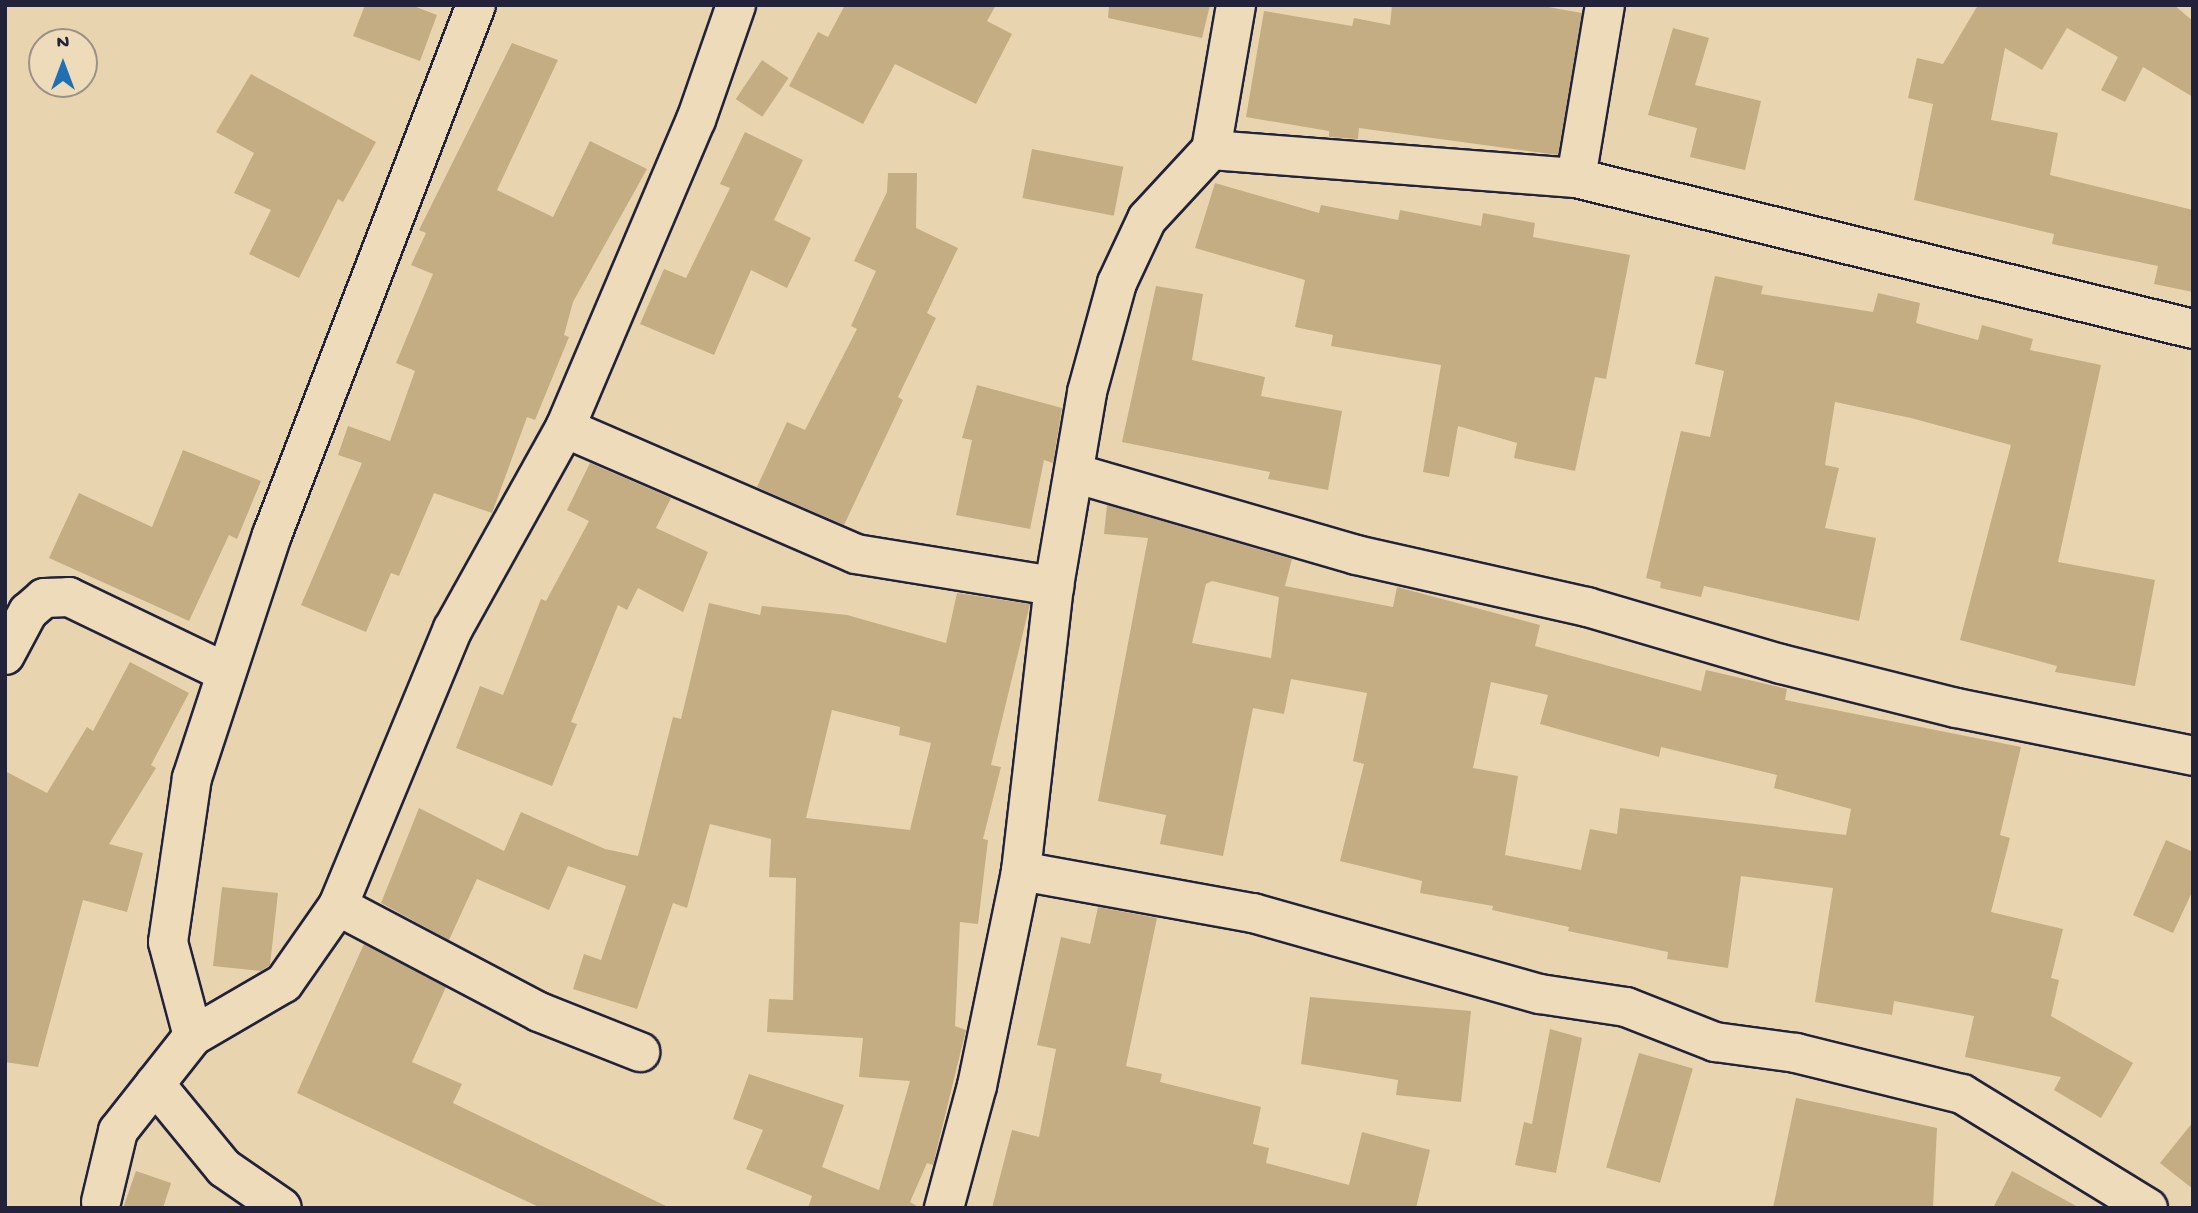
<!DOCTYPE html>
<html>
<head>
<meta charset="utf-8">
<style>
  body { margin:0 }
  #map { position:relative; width:2198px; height:1213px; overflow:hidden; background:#e8d4af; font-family:"Gochi Hand",sans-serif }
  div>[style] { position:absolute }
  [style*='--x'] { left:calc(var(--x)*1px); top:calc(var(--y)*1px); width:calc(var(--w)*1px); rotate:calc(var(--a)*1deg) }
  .building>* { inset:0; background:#c5ad83; transform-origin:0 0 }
  .roads { filter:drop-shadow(2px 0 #22223b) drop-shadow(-2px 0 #22223b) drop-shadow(0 2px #22223b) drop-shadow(0 -2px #22223b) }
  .street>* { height:38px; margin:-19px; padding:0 19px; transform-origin:19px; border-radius:19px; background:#eddbb9 }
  span { translate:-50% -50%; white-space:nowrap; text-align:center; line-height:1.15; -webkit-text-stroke:5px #eddbb9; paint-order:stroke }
  .frame { position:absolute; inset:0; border:7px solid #22223b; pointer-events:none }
  .north { position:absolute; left:28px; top:28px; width:70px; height:70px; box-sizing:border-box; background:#eddbb9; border:2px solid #9c9187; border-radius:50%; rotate:0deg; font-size:19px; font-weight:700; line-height:28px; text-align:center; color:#22223b }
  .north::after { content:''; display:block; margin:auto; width:24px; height:32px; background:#1f6fb2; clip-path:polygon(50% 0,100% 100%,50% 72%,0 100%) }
</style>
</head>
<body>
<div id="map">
  <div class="building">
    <i style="clip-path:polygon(365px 5px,411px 5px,437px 15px,420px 61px,353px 36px)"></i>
    <i style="clip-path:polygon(845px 5px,996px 5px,987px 21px,1012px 34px,976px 104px,895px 64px,863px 124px,789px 86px,818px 32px,828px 37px)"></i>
    <i style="clip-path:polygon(1109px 5px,1210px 5px,1202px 38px,1108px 18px)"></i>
    <i style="clip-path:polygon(1392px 5px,1537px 5px,1582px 13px,1558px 155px,1359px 128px,1358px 139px,1329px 137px,1329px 131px,1246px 117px,1264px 11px,1352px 26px,1354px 18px,1390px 25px)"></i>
    <i style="clip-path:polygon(1978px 5px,2174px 5px,2193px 21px,2193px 97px,2143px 67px,2125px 102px,2101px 90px,2118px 57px,2067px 28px,2042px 70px,2005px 48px,1991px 120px,2058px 133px,2050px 175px,2193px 210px,2193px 292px,2154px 284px,2158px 266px,2052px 244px,2054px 234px,1914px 200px,1933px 104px,1908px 98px,1917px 58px,1943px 64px)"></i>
    <i style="clip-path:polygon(1673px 28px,1709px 38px,1695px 85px,1761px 101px,1745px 170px,1690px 157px,1697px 128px,1648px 115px)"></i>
    <i style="clip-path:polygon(512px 43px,558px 60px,497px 190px,553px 217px,590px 141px,647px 169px,573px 302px,564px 335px,569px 337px,535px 420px,527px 417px,492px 513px,434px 493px,399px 576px,391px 573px,366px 632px,301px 605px,362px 463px,338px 455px,348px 426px,390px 441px,415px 371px,396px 363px,433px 274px,411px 265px,426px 233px,419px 230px)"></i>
    <i style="left:762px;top:60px;width:32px;height:47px;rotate:34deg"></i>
    <i style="clip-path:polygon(251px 74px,376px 142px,343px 202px,338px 199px,299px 278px,249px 254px,271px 210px,234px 193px,254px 153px,216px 132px)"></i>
    <i style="clip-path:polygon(745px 132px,803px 160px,774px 220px,811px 238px,787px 288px,751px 270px,714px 355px,640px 324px,664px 269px,686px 278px,730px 188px,720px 184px)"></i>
    <i style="left:1032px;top:149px;width:93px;height:50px;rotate:11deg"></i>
    <i style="clip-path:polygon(888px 173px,917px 173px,916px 228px,958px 248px,927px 313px,936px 318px,898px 397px,903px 400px,844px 525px,757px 487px,787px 422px,805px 430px,857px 329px,851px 326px,876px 271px,854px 261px,887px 192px)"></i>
    <i style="clip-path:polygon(1215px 183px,1319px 213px,1321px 205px,1398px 220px,1400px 210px,1481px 226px,1483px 213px,1535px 223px,1533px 237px,1630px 255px,1606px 379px,1595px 377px,1575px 471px,1514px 458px,1517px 443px,1458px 426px,1449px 477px,1423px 472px,1441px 365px,1331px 346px,1333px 335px,1295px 327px,1305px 280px,1195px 248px)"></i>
    <i style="clip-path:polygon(1715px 276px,1763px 286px,1761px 294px,1873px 312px,1878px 293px,1920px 303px,1916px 323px,1978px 340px,1982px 325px,2033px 339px,2030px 350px,2101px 365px,2058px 562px,2155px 580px,2135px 686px,2055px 672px,2057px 666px,1960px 640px,2011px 445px,1911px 418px,1835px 402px,1825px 465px,1839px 468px,1825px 528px,1876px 538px,1859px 621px,1704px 586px,1701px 597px,1660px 588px,1661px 582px,1646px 578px,1681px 431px,1710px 437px,1724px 371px,1695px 364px)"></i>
    <i style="clip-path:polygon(1156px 286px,1203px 294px,1192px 360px,1265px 377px,1261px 396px,1342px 411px,1328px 490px,1268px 479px,1270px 472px,1122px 442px)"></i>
    <i style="clip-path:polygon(977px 385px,1062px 408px,1053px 463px,1044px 460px,1030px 529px,956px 515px,972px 440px,962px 438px)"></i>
    <i style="clip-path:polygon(183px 450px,261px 481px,237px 539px,229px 535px,189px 621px,49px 558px,79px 493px,152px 527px)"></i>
    <i style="clip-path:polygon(590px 463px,671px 498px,656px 528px,708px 552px,683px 612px,638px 588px,627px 610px,618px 605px,571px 722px,577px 724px,552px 786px,456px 748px,480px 686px,503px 695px,541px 599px,546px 601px,589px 521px,567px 510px)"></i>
    <i style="clip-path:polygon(evenodd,1107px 505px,1292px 559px,1285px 586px,1393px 607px,1397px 587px,1540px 625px,1535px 646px,1701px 691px,1706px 670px,1787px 689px,1785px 700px,2021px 747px,2000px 835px,2010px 838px,1991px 912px,2063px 929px,2051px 978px,2059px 980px,2051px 1016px,2133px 1063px,2101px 1118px,2054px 1090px,2061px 1077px,1965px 1057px,1974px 1016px,1894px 1001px,1892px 1015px,1815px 1002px,1833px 888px,1741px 876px,1728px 968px,1667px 959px,1668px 952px,1568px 931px,1569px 927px,1492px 910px,1493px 906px,1420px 893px,1422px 881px,1340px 861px,1364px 764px,1353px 761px,1367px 693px,1291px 679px,1284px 714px,1253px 708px,1223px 856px,1160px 844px,1166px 815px,1098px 801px,1148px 538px,1104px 534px,1107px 505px,1212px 581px,1279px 597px,1271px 658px,1192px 643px,1206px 584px,1212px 581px,1107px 505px,1491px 682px,1548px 695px,1540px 724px,1659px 757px,1661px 747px,1777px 775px,1774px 788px,1851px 809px,1846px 835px,1620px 808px,1617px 834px,1590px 829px,1581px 870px,1505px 855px,1518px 776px,1473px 768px,1491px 682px)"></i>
    <i style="clip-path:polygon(evenodd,957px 593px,1030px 604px,991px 765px,1001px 767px,983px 839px,988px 840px,978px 924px,960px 922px,955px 1026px,966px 1030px,933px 1165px,927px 1163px,910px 1202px,920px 1208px,808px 1208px,812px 1196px,746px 1169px,763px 1130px,733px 1119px,749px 1074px,844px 1105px,822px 1167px,879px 1190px,910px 1081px,859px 1077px,863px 1038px,767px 1032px,769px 999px,793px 1000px,796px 878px,769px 877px,771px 839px,710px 824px,687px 908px,673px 903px,637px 1009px,573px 989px,584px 954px,601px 960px,626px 886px,568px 866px,549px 910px,477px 879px,449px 940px,381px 903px,419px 808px,504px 851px,521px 812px,605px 849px,638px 856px,673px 717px,681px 719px,709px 603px,760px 615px,762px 606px,847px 615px,946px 643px,957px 593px,832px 710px,900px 727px,899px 735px,931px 743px,910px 830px,806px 818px,832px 710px)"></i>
    <i style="clip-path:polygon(130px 662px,189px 693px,151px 765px,156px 768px,109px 844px,143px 853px,127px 912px,83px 900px,38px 1067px,5px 1062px,5px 771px,47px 793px,87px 727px,93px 731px)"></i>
    <i style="clip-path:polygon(2166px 840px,2193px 852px,2193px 890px,2173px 933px,2133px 915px)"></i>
    <i style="clip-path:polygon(222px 887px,278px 893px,270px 965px,261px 971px,213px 966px)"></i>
    <i style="clip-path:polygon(1098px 907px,1157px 918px,1126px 1066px,1162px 1074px,1160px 1082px,1261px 1107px,1253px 1144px,1269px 1148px,1266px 1163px,1349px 1185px,1362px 1132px,1430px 1150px,1416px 1208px,992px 1208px,1012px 1130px,1039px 1137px,1056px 1049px,1037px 1045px,1061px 937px,1090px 944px)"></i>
    <i style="clip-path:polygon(364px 944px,446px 987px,412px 1062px,462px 1084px,453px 1103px,670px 1208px,541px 1208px,297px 1093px)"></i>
    <i style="clip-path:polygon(1310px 997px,1471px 1011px,1461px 1102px,1396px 1095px,1398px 1080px,1301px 1064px)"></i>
    <i style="clip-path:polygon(1550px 1029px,1582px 1038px,1556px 1173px,1515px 1165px,1524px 1122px,1532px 1124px)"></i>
    <i style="left:1639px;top:1053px;width:56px;height:119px;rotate:16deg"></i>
    <i style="clip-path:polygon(1796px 1098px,1937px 1128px,1933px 1208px,1773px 1208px)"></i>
    <i style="clip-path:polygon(2193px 1122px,2193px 1189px,2160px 1163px)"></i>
    <i style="clip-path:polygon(136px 1171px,171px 1183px,163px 1208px,123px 1208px)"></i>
    <i style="clip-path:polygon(2012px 1171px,2080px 1208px,1993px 1208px)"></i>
  </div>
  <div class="roads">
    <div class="street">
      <i style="--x:1211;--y:150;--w:366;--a:4.4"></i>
      <i style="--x:1576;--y:178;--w:635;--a:13.75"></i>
      <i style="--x:1576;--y:178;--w:175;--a:-80.5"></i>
      <i style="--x:565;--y:428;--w:317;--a:23.4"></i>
      <i style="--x:856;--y:554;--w:201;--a:9.2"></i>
      <i style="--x:1074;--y:473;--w:294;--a:16.2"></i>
      <i style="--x:1356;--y:555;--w:237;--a:12.7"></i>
      <i style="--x:1587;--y:607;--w:202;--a:16.4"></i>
      <i style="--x:1781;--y:664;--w:180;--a:14.1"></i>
      <i style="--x:1956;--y:708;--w:242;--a:11.4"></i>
      <i style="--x:5;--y:655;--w:49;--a:-61.9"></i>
      <i style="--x:28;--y:612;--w:21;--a:-41"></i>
      <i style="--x:44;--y:598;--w:25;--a:-2"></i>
      <i style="--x:69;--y:597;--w:171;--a:25.7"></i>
      <i style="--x:1021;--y:871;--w:236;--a:10.3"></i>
      <i style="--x:1253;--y:913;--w:298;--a:15.8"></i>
      <i style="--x:1540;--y:994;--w:87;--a:8.6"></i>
      <i style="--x:1626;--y:1007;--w:96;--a:21.5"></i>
      <i style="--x:1715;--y:1042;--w:82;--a:7.7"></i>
      <i style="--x:1796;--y:1053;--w:171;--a:13.9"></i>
      <i style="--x:1962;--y:1094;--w:218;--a:31.5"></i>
      <i style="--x:338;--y:906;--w:227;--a:27.8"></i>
      <i style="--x:539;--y:1012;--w:109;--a:21.6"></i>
      <i style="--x:193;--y:1036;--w:97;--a:-104.9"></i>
      <i style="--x:168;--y:942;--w:166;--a:-81.7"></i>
      <i style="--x:192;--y:778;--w:256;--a:-71.8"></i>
      <i style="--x:272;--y:535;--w:568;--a:-68.95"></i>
      <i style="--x:155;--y:1084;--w:109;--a:50.6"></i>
      <i style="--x:224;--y:1168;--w:70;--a:34.6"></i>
      <i style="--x:101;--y:1202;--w:73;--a:-76.5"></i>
      <i style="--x:118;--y:1131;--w:121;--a:-51.7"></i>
      <i style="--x:193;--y:1036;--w:105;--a:-30.2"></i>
      <i style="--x:284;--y:983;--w:94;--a:-55"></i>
      <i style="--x:338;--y:906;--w:300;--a:-67.5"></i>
      <i style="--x:453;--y:629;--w:230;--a:-60.9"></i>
      <i style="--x:565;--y:428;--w:335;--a:-67"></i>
      <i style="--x:696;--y:120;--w:122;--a:-70.8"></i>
      <i style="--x:944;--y:1208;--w:126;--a:-74.9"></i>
      <i style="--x:977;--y:1086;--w:219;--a:-78.4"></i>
      <i style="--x:1021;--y:871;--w:287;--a:-83.4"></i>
      <i style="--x:1054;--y:586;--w:197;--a:-80.3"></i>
      <i style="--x:1087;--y:392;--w:113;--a:-74.6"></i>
      <i style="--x:1117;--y:283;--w:71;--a:-64.9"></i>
      <i style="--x:1147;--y:219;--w:94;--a:-47.2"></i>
      <i style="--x:1211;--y:150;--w:147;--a:-80.2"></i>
    </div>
  </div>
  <div class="frame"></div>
  <div class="north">N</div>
</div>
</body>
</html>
